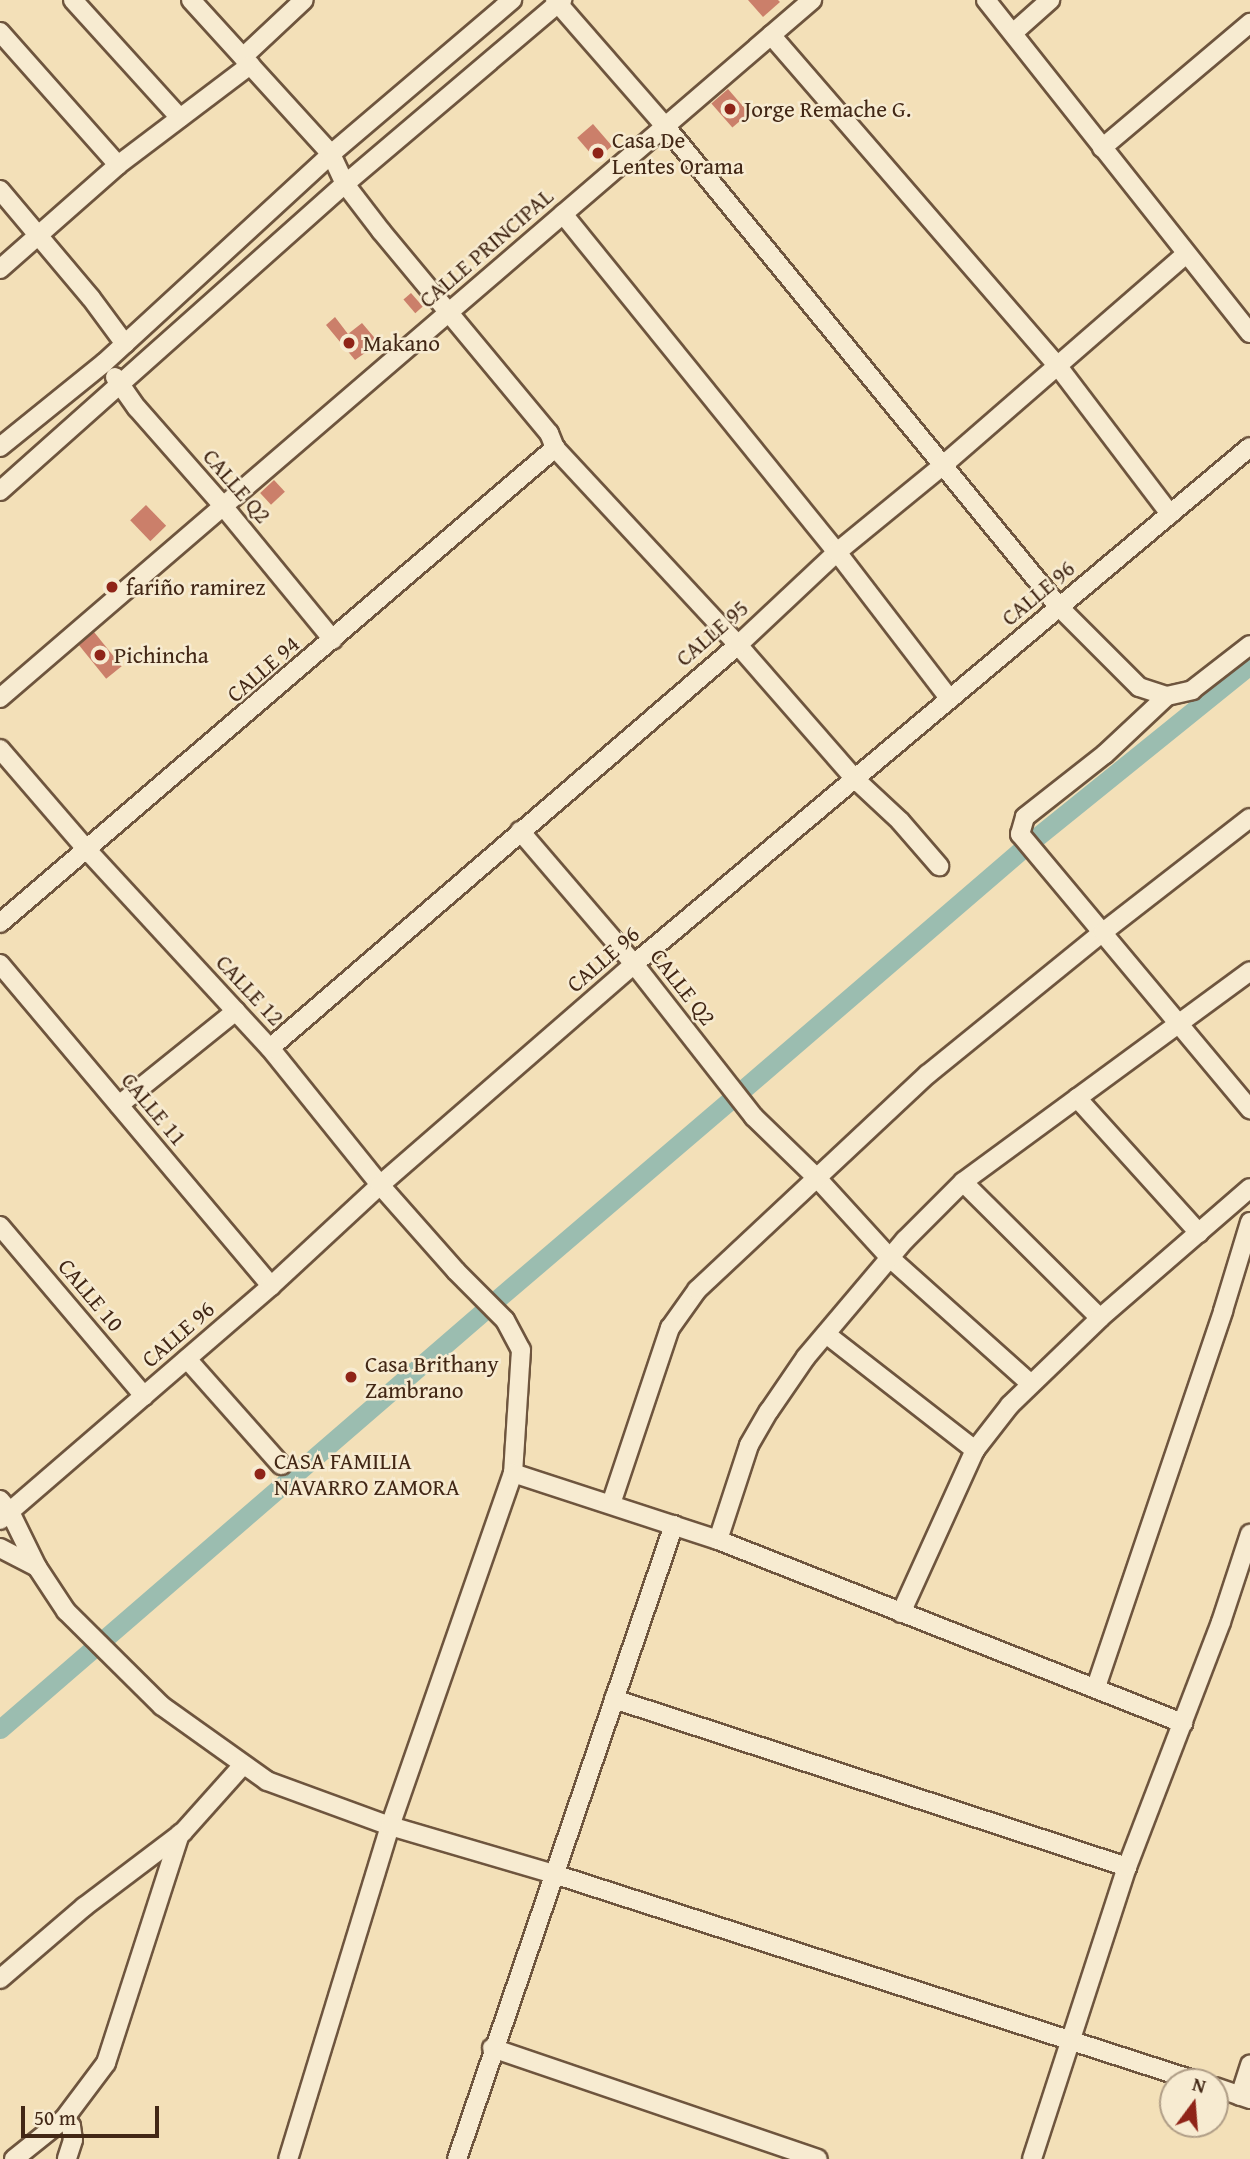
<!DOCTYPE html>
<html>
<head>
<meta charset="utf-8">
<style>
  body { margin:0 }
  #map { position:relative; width:1250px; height:2159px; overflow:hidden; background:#f3e0b8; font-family:"Gentium Book Plus",serif }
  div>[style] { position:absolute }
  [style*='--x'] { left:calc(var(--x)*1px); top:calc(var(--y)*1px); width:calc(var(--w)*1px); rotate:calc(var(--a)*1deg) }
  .canal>* { height:19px; margin:-9.5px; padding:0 9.5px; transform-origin:9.5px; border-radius:9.5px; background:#9bbdb0 }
  .building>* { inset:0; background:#cb7f6a; transform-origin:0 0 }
  .roads { filter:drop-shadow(2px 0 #6e553e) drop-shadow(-2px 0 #6e553e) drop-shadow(0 2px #6e553e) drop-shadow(0 -2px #6e553e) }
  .street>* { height:18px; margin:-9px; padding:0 9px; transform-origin:9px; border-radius:9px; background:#f7ebd1 }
  .dots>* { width:19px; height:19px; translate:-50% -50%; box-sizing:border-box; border:4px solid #f7ebd1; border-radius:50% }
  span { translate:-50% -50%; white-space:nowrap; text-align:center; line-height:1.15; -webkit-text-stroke:5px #f7ebd1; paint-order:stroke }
  .poi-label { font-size:23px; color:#422715 }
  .left { translate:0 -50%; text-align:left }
  .street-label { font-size:23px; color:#422715 }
  .north { position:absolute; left:1159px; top:2068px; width:70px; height:70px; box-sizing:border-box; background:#f7ebd1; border:2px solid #af9d86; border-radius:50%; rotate:16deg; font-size:19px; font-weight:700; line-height:28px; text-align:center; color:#422715 }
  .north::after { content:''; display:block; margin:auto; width:24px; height:32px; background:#8f2418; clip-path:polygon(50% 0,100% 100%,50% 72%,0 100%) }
  .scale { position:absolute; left:21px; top:2106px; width:138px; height:32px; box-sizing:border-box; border:4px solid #422715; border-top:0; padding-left:9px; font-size:21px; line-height:24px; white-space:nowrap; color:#422715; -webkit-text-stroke:5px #f7ebd1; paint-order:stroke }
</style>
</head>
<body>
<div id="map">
  <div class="canal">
    <i style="--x:1038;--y:836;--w:272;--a:-38.9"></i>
    <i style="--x:741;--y:1091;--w:371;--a:-40.7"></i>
    <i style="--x:495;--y:1301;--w:314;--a:-40.5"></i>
    <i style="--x:0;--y:1729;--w:642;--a:-40.83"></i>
  </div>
  <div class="building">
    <i style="clip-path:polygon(748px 0,778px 0,780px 2px,763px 17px)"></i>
    <i style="left:728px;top:89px;width:32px;height:22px;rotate:49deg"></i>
    <i style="left:593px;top:124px;width:29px;height:21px;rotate:49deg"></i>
    <i style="left:411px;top:293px;width:18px;height:10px;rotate:49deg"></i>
    <i style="clip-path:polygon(335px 317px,348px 334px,362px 323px,379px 343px,355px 360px,326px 325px)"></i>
    <i style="left:274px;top:480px;width:16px;height:19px;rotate:47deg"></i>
    <i style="left:146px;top:505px;width:29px;height:22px;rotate:46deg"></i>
    <i style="left:94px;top:632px;width:44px;height:20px;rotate:51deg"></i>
  </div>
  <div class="roads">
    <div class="street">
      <i style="--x:73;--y:0;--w:159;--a:47.8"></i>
      <i style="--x:191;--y:0;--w:208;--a:47.7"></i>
      <i style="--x:331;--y:154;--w:33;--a:65"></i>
      <i style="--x:345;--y:184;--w:59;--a:52.5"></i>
      <i style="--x:381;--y:231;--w:263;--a:50.3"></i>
      <i style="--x:549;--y:433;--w:16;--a:68"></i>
      <i style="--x:555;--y:448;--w:269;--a:47.1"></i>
      <i style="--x:738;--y:645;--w:178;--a:48.9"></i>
      <i style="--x:855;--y:779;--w:62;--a:43"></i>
      <i style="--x:900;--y:821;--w:60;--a:49.1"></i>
      <i style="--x:555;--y:0;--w:167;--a:48.9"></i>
      <i style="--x:665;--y:126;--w:622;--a:50.68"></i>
      <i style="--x:1059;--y:607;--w:113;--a:45"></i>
      <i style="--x:1139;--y:687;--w:29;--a:18"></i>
      <i style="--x:1167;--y:696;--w:26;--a:-13"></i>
      <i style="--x:1192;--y:690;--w:73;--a:-37.8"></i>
      <i style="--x:986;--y:0;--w:425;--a:51.6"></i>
      <i style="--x:0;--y:32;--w:178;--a:48.4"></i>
      <i style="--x:1013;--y:33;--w:50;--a:-41.7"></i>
      <i style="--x:771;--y:35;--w:437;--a:49.1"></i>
      <i style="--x:1057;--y:365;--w:187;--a:52.8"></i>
      <i style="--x:243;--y:57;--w:83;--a:-43.1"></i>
      <i style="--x:1102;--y:148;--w:194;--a:-40.2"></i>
      <i style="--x:0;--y:190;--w:141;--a:49.9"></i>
      <i style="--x:91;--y:298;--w:57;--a:53.5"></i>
      <i style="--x:563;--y:214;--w:435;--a:51"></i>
      <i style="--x:837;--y:552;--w:185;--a:52.5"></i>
      <i style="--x:0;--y:269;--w:157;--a:-41.4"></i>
      <i style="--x:118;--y:165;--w:166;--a:-37.1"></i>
      <i style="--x:115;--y:377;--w:38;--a:55"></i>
      <i style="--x:137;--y:408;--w:130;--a:48.7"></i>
      <i style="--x:223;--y:506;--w:173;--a:50.6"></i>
      <i style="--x:0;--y:447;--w:134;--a:-38.9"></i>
      <i style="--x:104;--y:363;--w:309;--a:-42.6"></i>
      <i style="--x:331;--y:154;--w:238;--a:-40.4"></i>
      <i style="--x:0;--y:491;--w:462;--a:-41.7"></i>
      <i style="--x:345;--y:184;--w:285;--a:-40.3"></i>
      <i style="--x:1167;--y:696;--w:85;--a:136.9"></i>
      <i style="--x:1105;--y:754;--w:102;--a:141.8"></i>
      <i style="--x:1025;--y:817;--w:18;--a:106"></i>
      <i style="--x:1020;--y:834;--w:359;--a:50.1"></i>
      <i style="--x:0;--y:698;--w:1071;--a:-40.68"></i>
      <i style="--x:0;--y:749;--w:135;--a:49.2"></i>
      <i style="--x:88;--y:851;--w:268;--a:47.3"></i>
      <i style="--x:270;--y:1048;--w:176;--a:51.2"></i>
      <i style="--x:380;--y:1185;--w:115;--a:48.5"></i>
      <i style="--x:456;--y:1271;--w:69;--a:45"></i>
      <i style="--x:505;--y:1320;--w:34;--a:62"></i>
      <i style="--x:521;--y:1350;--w:123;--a:93.7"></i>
      <i style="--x:513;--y:1473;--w:374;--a:109.2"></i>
      <i style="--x:390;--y:1826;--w:348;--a:107"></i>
      <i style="--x:520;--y:831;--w:175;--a:49.4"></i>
      <i style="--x:634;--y:964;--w:194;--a:51.9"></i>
      <i style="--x:754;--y:1117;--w:88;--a:44.1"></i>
      <i style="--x:817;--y:1178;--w:108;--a:47.6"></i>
      <i style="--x:890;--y:1258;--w:189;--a:41.8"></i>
      <i style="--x:0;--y:923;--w:731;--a:-40.56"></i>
      <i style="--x:0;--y:964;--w:421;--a:49.9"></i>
      <i style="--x:270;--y:1048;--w:618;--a:-40.73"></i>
      <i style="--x:738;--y:645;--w:136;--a:-43.2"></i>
      <i style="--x:837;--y:552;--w:134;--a:-39.3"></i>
      <i style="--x:941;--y:467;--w:325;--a:-41"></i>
      <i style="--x:1077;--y:1098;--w:182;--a:47.9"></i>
      <i style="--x:119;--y:1105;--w:150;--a:-38.8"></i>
      <i style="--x:963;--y:1182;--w:193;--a:44.8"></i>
      <i style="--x:0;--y:1226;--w:223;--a:49.7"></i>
      <i style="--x:826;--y:1334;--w:189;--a:37.9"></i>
      <i style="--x:187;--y:1359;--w:142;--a:48.4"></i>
      <i style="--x:513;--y:1473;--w:216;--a:18.1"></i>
      <i style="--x:718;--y:1540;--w:500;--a:21.5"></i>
      <i style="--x:0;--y:1500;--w:16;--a:50"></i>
      <i style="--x:10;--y:1512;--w:61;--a:63.9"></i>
      <i style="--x:37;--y:1567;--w:53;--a:56.6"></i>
      <i style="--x:66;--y:1611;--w:135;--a:44.7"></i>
      <i style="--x:162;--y:1706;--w:129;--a:35.5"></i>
      <i style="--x:267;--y:1781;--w:131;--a:20.1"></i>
      <i style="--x:390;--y:1826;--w:171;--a:16.3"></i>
      <i style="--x:554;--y:1874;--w:678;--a:17.87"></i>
      <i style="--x:611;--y:1504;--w:186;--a:-71.5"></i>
      <i style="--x:670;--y:1328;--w:47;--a:-54.6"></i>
      <i style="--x:697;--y:1290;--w:316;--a:-43.1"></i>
      <i style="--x:928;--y:1074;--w:225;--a:-39.1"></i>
      <i style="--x:1103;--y:932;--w:186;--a:-37.8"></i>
      <i style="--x:0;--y:1520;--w:358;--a:-40.8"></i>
      <i style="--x:271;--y:1286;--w:149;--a:-42.8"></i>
      <i style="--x:380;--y:1185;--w:337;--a:-41"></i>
      <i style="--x:634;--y:964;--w:804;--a:-40.01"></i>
      <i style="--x:718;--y:1540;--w:100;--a:-71.9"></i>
      <i style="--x:749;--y:1445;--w:39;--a:-60"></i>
      <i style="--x:769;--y:1411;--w:65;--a:-55.6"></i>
      <i style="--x:806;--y:1357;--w:153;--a:-49.8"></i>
      <i style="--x:905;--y:1240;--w:82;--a:-45"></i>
      <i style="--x:963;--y:1182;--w:356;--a:-36.3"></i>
      <i style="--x:0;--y:1548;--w:42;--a:27.2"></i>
      <i style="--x:901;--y:1613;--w:179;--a:-65.6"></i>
      <i style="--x:975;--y:1450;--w:57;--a:-52.1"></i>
      <i style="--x:1010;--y:1405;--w:125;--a:-44"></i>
      <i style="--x:1100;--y:1318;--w:198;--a:-40.9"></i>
      <i style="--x:1096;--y:1687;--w:397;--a:-71.3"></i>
      <i style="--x:1223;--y:1311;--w:93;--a:-73.1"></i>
      <i style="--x:614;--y:1699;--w:540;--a:18.13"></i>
      <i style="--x:0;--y:1979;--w:111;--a:-40.6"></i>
      <i style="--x:84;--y:1907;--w:124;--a:-37.1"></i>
      <i style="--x:183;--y:1832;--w:89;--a:-48.2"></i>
      <i style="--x:492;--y:2048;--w:344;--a:18.8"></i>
      <i style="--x:1215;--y:2087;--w:37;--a:19"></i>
      <i style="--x:1240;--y:2096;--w:33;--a:-72"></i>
      <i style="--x:64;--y:2119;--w:10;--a:45"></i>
      <i style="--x:71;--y:2126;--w:14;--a:82"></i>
      <i style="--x:73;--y:2140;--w:20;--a:108"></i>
      <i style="--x:14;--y:2159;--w:64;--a:-38.7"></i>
      <i style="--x:64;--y:2119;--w:70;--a:-53.1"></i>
      <i style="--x:106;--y:2063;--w:241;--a:-72.1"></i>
      <i style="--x:457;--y:2159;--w:670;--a:-71.11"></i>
      <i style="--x:1032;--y:2159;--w:307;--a:-72"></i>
      <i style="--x:1127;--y:1867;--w:262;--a:-69"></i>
      <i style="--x:1221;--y:1622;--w:93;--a:-71.8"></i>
    </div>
  </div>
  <div class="dots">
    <i style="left:730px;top:109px;background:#8f2418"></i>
    <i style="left:598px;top:153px;background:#8f2418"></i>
    <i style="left:349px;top:343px;background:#8f2418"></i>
    <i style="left:112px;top:587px;background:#8f2418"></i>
    <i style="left:100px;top:655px;background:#8f2418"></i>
    <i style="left:351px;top:1377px;background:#8f2418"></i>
    <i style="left:260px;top:1474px;background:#8f2418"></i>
  </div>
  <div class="poi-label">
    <span class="left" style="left:744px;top:109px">Jorge Remache G.</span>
    <span class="left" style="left:612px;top:153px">Casa De<br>Lentes Orama</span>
    <span class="left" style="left:363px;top:343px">Makano</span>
    <span class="left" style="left:126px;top:587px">fariño ramirez</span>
    <span class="left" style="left:114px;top:655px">Pichincha</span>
    <span class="left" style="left:365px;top:1377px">Casa Brithany<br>Zambrano</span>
    <span class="left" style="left:274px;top:1474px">CASA FAMILIA<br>NAVARRO ZAMORA</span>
  </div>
  <div class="street-label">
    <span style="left:486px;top:248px;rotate:-41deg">CALLE PRINCIPAL</span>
    <span style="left:237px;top:486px;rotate:49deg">CALLE Q2</span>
    <span style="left:1038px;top:593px;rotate:-40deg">CALLE 96</span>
    <span style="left:712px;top:633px;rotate:-41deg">CALLE 95</span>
    <span style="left:263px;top:669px;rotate:-41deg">CALLE 94</span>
    <span style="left:603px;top:959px;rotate:-41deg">CALLE 96</span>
    <span style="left:683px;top:987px;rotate:52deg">CALLE Q2</span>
    <span style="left:250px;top:990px;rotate:47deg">CALLE 12</span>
    <span style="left:154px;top:1109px;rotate:50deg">CALLE 11</span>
    <span style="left:91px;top:1295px;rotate:50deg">CALLE 10</span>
    <span style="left:178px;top:1334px;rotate:-41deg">CALLE 96</span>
  </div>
  <div class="north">N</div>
  <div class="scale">50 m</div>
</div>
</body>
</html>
